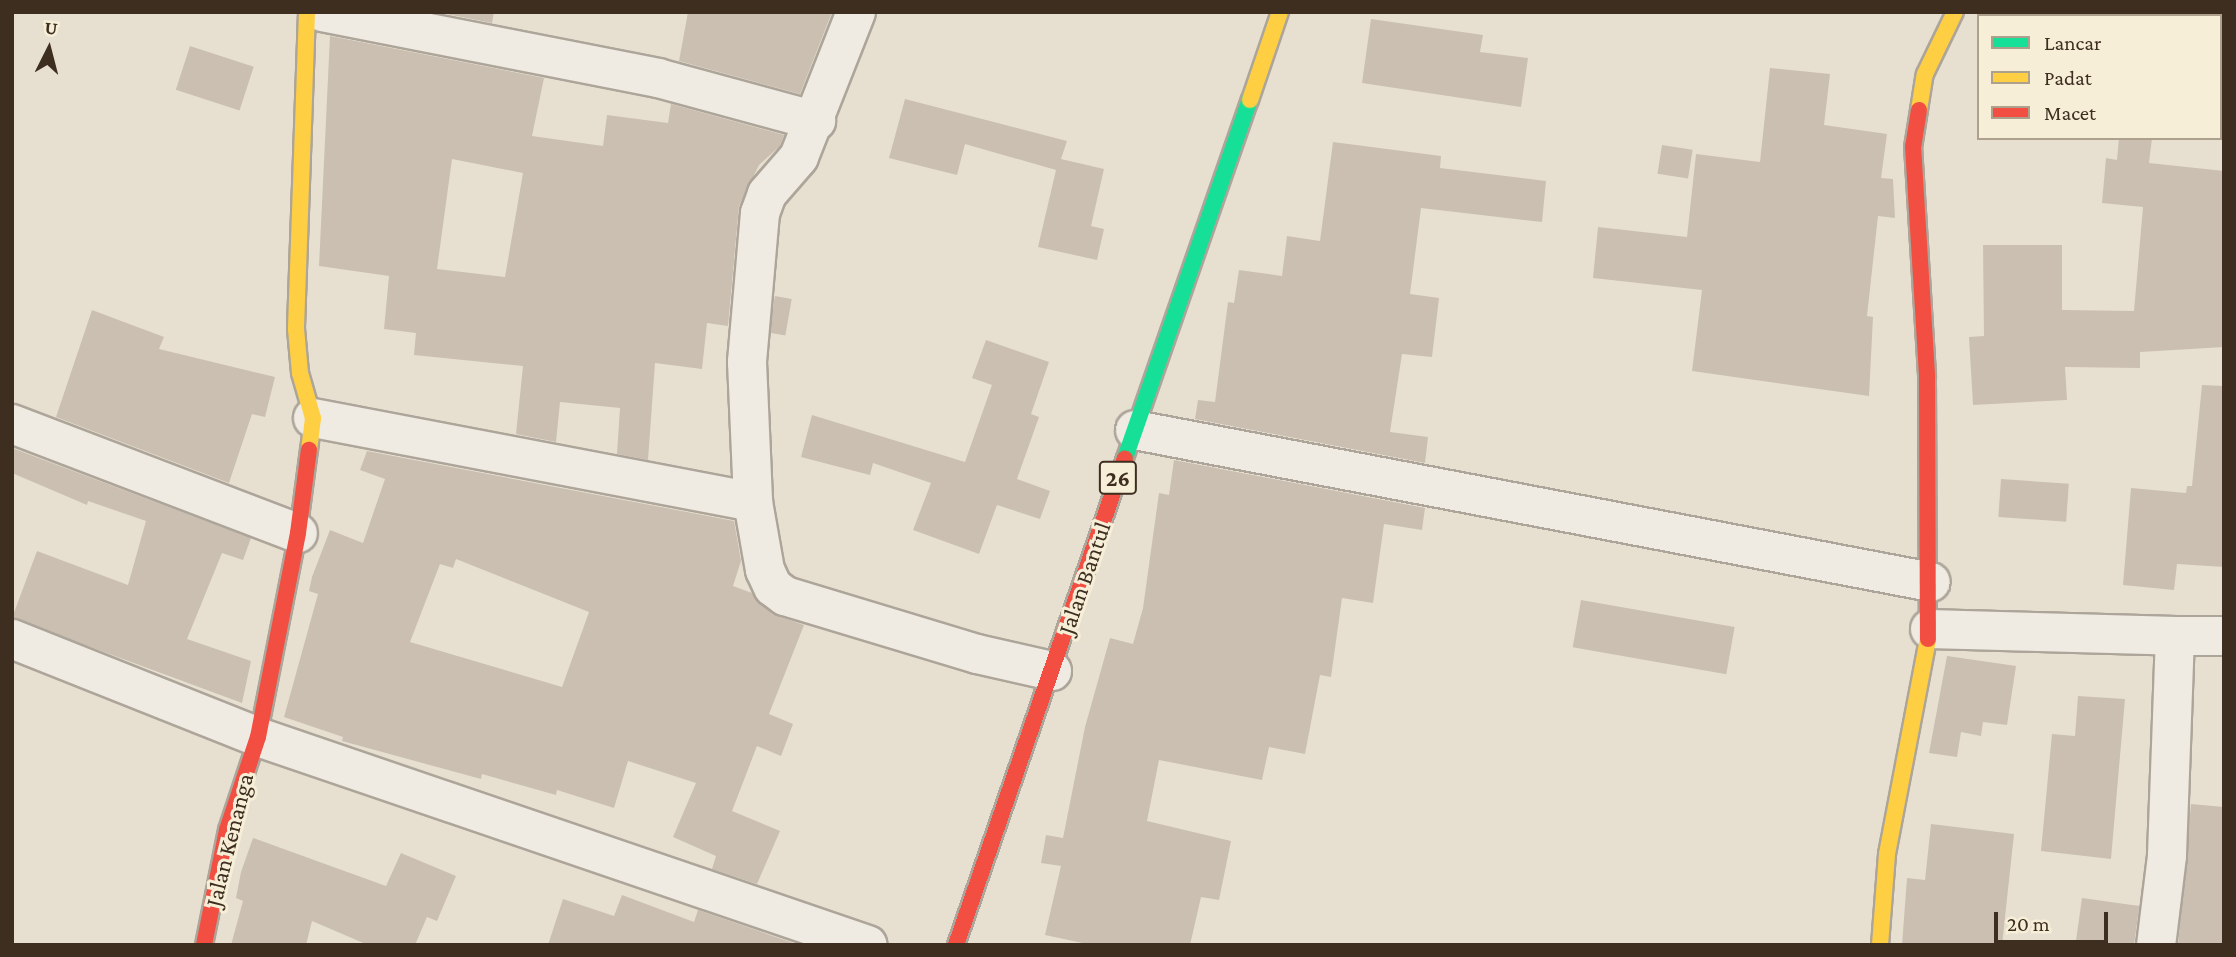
<!DOCTYPE html>
<html>
<head>
<meta charset="utf-8">
<style>
  body { margin:0 }
  #map { position:relative; width:2236px; height:957px; overflow:hidden; background:#e7e0d1; font-family:"Crimson Pro",serif }
  div>[style] { position:absolute }
  [style*='--x'] { left:calc(var(--x)*1px); top:calc(var(--y)*1px); width:calc(var(--w)*1px); rotate:calc(var(--a)*1deg) }
  .building>* { inset:0; background:#cbbfb2; transform-origin:0 0 }
  .roads { filter:drop-shadow(2px 0 #ada599) drop-shadow(-2px 0 #ada599) drop-shadow(0 2px #ada599) drop-shadow(0 -2px #ada599) }
  .street>* { height:38px; margin:-19px; padding:0 19px; transform-origin:19px; border-radius:19px; background:#efebe3 }
  .fast>* { height:16px; margin:-8px; padding:0 8px; transform-origin:8px; border-radius:8px; background:#16e098 }
  .slow>* { height:16px; margin:-8px; padding:0 8px; transform-origin:8px; border-radius:8px; background:#ffcf43 }
  .jam>* { height:16px; margin:-8px; padding:0 8px; transform-origin:8px; border-radius:8px; background:#f24e42 }
  span { translate:-50% -50%; white-space:nowrap; text-align:center; line-height:1.15; -webkit-text-stroke:6px #f7eed8; paint-order:stroke }
  .shield-label span { padding:2px 5px; background:#f7eed8; border:2px solid; border-radius:5px; -webkit-text-stroke-width:0 }
  .shield-label { font-size:23px; color:#3d2e20; font-weight:700 }
  .street-label { font-size:24px; color:#3d2e20 }
  .frame { position:absolute; inset:0; border:14px solid #3d2e20; pointer-events:none }
  .legend { position:absolute; left:1977px; top:14px; width:245px; height:126px; box-sizing:border-box; background:#f7eed8; border:2px solid #ada18e; margin:0; padding:9px 12px; list-style:none; font-size:21px; color:#3d2e20 }
  .legend li { display:flex; align-items:center; gap:14px; height:35px }
  .legend b { width:35px; border:2px solid #ada18e }
  .north { position:absolute; left:14px; top:14px; width:70px; height:70px; -webkit-text-stroke:5px #f7eed8; paint-order:stroke; rotate:6deg; font-size:19px; font-weight:700; line-height:28px; text-align:center; color:#3d2e20 }
  .north::after { content:''; display:block; margin:auto; width:24px; height:32px; background:#3d2e20; clip-path:polygon(50% 0,100% 100%,50% 72%,0 100%) }
  .scale { position:absolute; left:1994px; top:912px; width:114px; height:32px; box-sizing:border-box; border:4px solid #3d2e20; border-top:0; padding-left:9px; font-size:21px; line-height:24px; white-space:nowrap; color:#3d2e20; -webkit-text-stroke:5px #f7eed8; paint-order:stroke }
</style>
</head>
<body>
<div id="map">
  <div class="building">
    <i style="clip-path:polygon(437px 12px,494px 12px,492px 23px)"></i>
    <i style="clip-path:polygon(688px 12px,832px 12px,800px 94px,679px 61px)"></i>
    <i style="clip-path:polygon(1371px 19px,1483px 35px,1480px 52px,1528px 58px,1521px 107px,1362px 83px)"></i>
    <i style="clip-path:polygon(evenodd,330px 36px,544px 78px,532px 136px,603px 146px,607px 115px,668px 123px,671px 104px,784px 135px,780px 146px,759px 165px,739px 206px,728px 326px,707px 323px,702px 369px,655px 363px,648px 460px,617px 454px,620px 408px,560px 402px,556px 442px,516px 434px,523px 366px,414px 355px,416px 333px,384px 329px,389px 276px,319px 266px,330px 36px,452px 159px,523px 173px,505px 277px,437px 269px,452px 159px)"></i>
    <i style="left:190px;top:46px;width:67px;height:46px;rotate:18deg"></i>
    <i style="clip-path:polygon(1770px 68px,1830px 74px,1824px 125px,1887px 134px,1881px 178px,1893px 179px,1895px 218px,1878px 216px,1867px 316px,1873px 317px,1869px 396px,1692px 371px,1702px 290px,1593px 278px,1598px 227px,1687px 237px,1696px 154px,1760px 162px)"></i>
    <i style="clip-path:polygon(905px 99px,1067px 141px,1061px 159px,1104px 169px,1091px 226px,1104px 229px,1097px 260px,1038px 247px,1056px 170px,965px 144px,957px 175px,889px 158px)"></i>
    <i style="clip-path:polygon(2119px 138px,2152px 138px,2149px 163px,2224px 171px,2224px 347px,2140px 352px,2140px 368px,2065px 367px,2067px 400px,1973px 405px,1969px 337px,1984px 336px,1983px 245px,2062px 245px,2062px 310px,2134px 311px,2143px 207px,2102px 203px,2106px 158px,2117px 160px)"></i>
    <i style="clip-path:polygon(1333px 142px,1441px 156px,1440px 168px,1546px 181px,1542px 222px,1421px 208px,1410px 294px,1439px 298px,1432px 357px,1402px 354px,1390px 432px,1428px 437px,1425px 463px,1195px 419px,1198px 400px,1215px 402px,1228px 302px,1234px 303px,1239px 270px,1282px 276px,1287px 236px,1320px 241px)"></i>
    <i style="left:1662px;top:145px;width:31px;height:29px;rotate:9deg"></i>
    <i style="left:775px;top:296px;width:17px;height:37px;rotate:10deg"></i>
    <i style="clip-path:polygon(92px 310px,164px 337px,159px 349px,275px 377px,265px 417px,252px 414px,229px 483px,56px 417px)"></i>
    <i style="clip-path:polygon(986px 340px,1049px 362px,1031px 414px,1039px 417px,1017px 479px,1050px 491px,1040px 519px,997px 505px,979px 554px,913px 530px,931px 483px,873px 463px,870px 475px,801px 457px,812px 415px,965px 462px,992px 385px,972px 378px)"></i>
    <i style="clip-path:polygon(2202px 385px,2224px 386px,2224px 567px,2177px 564px,2174px 590px,2123px 585px,2131px 488px,2186px 493px,2187px 486px,2192px 486px)"></i>
    <i style="clip-path:polygon(12px 448px,251px 538px,243px 560px,222px 553px,187px 639px,251px 661px,242px 703px,12px 618px,37px 551px,128px 585px,146px 521px,88px 501px,87px 505px,12px 473px)"></i>
    <i style="clip-path:polygon(evenodd,367px 451px,734px 521px,741px 561px,733px 586px,752px 593px,772px 614px,804px 625px,769px 714px,793px 724px,781px 756px,757px 746px,732px 811px,780px 831px,757px 884px,712px 869px,716px 856px,673px 837px,696px 783px,628px 761px,614px 808px,557px 790px,556px 795px,482px 774px,481px 779px,342px 741px,343px 737px,284px 717px,318px 594px,309px 591px,312px 577px,330px 530px,363px 543px,385px 479px,360px 470px,367px 451px,456px 559px,589px 612px,562px 687px,410px 642px,440px 564px,453px 568px,456px 559px)"></i>
    <i style="clip-path:polygon(1174px 460px,1425px 508px,1422px 530px,1384px 524px,1373px 603px,1342px 598px,1331px 677px,1320px 675px,1305px 754px,1269px 747px,1262px 780px,1159px 760px,1147px 821px,1231px 841px,1219px 900px,1201px 897px,1190px 945px,1092px 945px,1045px 935px,1061px 866px,1041px 863px,1046px 835px,1063px 838px,1085px 727px,1110px 638px,1133px 644px,1143px 608px,1159px 493px,1169px 495px)"></i>
    <i style="left:2001px;top:479px;width:68px;height:38px;rotate:4deg"></i>
    <i style="left:1581px;top:600px;width:156px;height:48px;rotate:10deg"></i>
    <i style="clip-path:polygon(1947px 656px,2016px 666px,2007px 725px,1983px 722px,1981px 736px,1961px 732px,1957px 757px,1929px 753px)"></i>
    <i style="clip-path:polygon(2078px 696px,2125px 699px,2111px 859px,2041px 851px,2052px 734px,2075px 736px)"></i>
    <i style="clip-path:polygon(2191px 804px,2224px 807px,2224px 945px,2178px 945px)"></i>
    <i style="clip-path:polygon(1931px 824px,2014px 834px,2002px 945px,1902px 945px,1907px 878px,1925px 880px)"></i>
    <i style="clip-path:polygon(253px 838px,386px 886px,401px 853px,456px 876px,437px 921px,427px 917px,415px 945px,368px 945px,312px 921px,306px 945px,231px 945px,243px 901px,236px 898px,241px 872px)"></i>
    <i style="clip-path:polygon(622px 895px,694px 922px,698px 910px,799px 945px,548px 945px,563px 899px,614px 916px)"></i>
    <i style="left:2082px;top:898px;width:58px;height:43px;rotate:8deg"></i>
  </div>
  <div class="roads">
    <div class="street">
      <i style="--x:322;--y:12;--w:342;--a:11.1"></i>
      <i style="--x:658;--y:78;--w:164;--a:15.2"></i>
      <i style="--x:856;--y:12;--w:156;--a:111.5"></i>
      <i style="--x:799;--y:157;--w:49;--a:130.9"></i>
      <i style="--x:767;--y:194;--w:20;--a:110"></i>
      <i style="--x:760;--y:213;--w:150;--a:95"></i>
      <i style="--x:747;--y:362;--w:140;--a:87.5"></i>
      <i style="--x:753;--y:502;--w:69;--a:80"></i>
      <i style="--x:765;--y:570;--w:19;--a:65"></i>
      <i style="--x:773;--y:587;--w:15;--a:37"></i>
      <i style="--x:785;--y:596;--w:201;--a:16.8"></i>
      <i style="--x:977;--y:654;--w:77;--a:12.8"></i>
      <i style="--x:313;--y:418;--w:448;--a:10.8"></i>
      <i style="--x:12;--y:424;--w:306;--a:20.9"></i>
      <i style="--x:1135;--y:430;--w:810;--a:10.81"></i>
      <i style="--x:1930;--y:629;--w:245;--a:1.6"></i>
      <i style="--x:2175;--y:636;--w:220;--a:92.1"></i>
      <i style="--x:2167;--y:856;--w:90;--a:97"></i>
      <i style="--x:2175;--y:636;--w:49;--a:0"></i>
      <i style="--x:12;--y:639;--w:265;--a:21.7"></i>
      <i style="--x:258;--y:737;--w:644;--a:18.83"></i>
    </div>
    <div class="fast">
      <i style="--x:1125;--y:458;--w:379;--a:-70.8"></i>
    </div>
    <div class="slow">
      <i style="--x:307;--y:12;--w:317;--a:92"></i>
      <i style="--x:296;--y:329;--w:44;--a:84.8"></i>
      <i style="--x:300;--y:373;--w:47;--a:73.9"></i>
      <i style="--x:313;--y:418;--w:32;--a:97"></i>
      <i style="--x:1250;--y:100;--w:93;--a:-71.2"></i>
      <i style="--x:1919;--y:110;--w:36;--a:-81"></i>
      <i style="--x:1925;--y:74;--w:69;--a:-64.2"></i>
      <i style="--x:1880;--y:945;--w:91;--a:-85.6"></i>
      <i style="--x:1887;--y:854;--w:219;--a:-79.2"></i>
    </div>
    <div class="jam">
      <i style="--x:1919;--y:110;--w:36;--a:99"></i>
      <i style="--x:1913;--y:146;--w:232;--a:86.5"></i>
      <i style="--x:1927;--y:378;--w:261;--a:89.8"></i>
      <i style="--x:204;--y:945;--w:117;--a:-78.7"></i>
      <i style="--x:227;--y:830;--w:98;--a:-71.6"></i>
      <i style="--x:258;--y:737;--w:208;--a:-78.9"></i>
      <i style="--x:298;--y:533;--w:84;--a:-82.5"></i>
      <i style="--x:956;--y:945;--w:515;--a:-70.86"></i>
    </div>
  </div>
  <div class="shield-label">
    <span style="left:1118px;top:478px">26</span>
  </div>
  <div class="street-label">
    <span style="left:1084px;top:578px;rotate:-71deg">Jalan Bantul</span>
    <span style="left:229px;top:840px;rotate:-76deg">Jalan Kenanga</span>
  </div>
  <div class="frame"></div>
  <ul class="legend">
  <li><b style="height:9px;background:#16e098"></b>Lancar</li>
  <li><b style="height:9px;background:#ffcf43"></b>Padat</li>
  <li><b style="height:9px;background:#f24e42"></b>Macet</li>
  </ul>
  <div class="north">U</div>
  <div class="scale">20 m</div>
</div>
</body>
</html>
